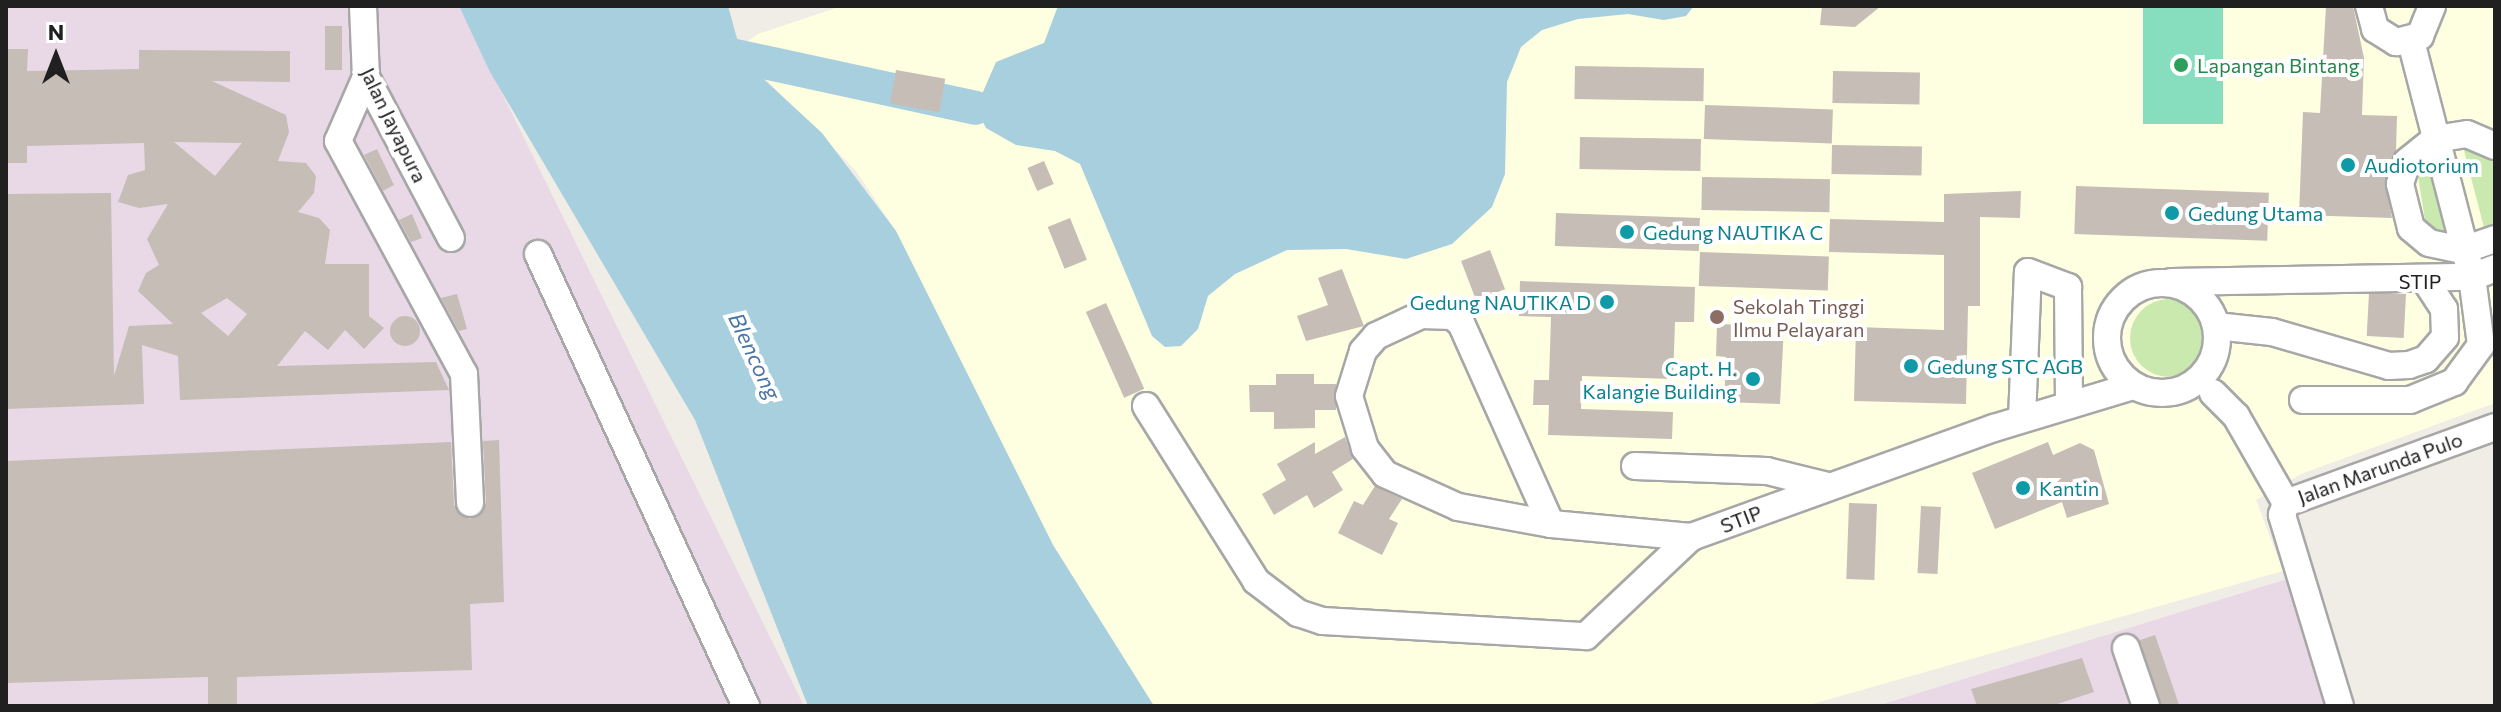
<!DOCTYPE html>
<html>
<head>
<meta charset="utf-8">
<style>
  body { margin:0 }
  #map { position:relative; width:2501px; height:712px; overflow:hidden; background:#f0ede6; font-family:Commissioner,sans-serif }
  div>[style] { position:absolute }
  [style*='--x'] { left:calc(var(--x)*1px); top:calc(var(--y)*1px); width:calc(var(--w)*1px); rotate:calc(var(--a)*1deg) }
  .industrial>* { inset:0; background:#e9d9e6 }
  .education>* { inset:0; background:#feffe1 }
  .grass>* { inset:0; background:#c9e9ae }
  .round { border-radius:50% }
  .pitch>* { inset:0; background:#86debf; transform-origin:0 0 }
  .water>* { inset:0; background:#a8cfdd }
  .river>* { height:34px; margin:-17px; padding:0 17px; transform-origin:17px; border-radius:17px; background:#a8cfdd }
  .building>* { inset:0; background:#c5bdb6; transform-origin:0 0 }
  .roads { filter:drop-shadow(2px 0 #a7a7a7) drop-shadow(-2px 0 #a7a7a7) drop-shadow(0 2px #a7a7a7) drop-shadow(0 -2px #a7a7a7) }
  .minor>* { height:26px; margin:-13px; padding:0 13px; transform-origin:13px; border-radius:13px; background:#fff }
  .minor>.ring { margin:-13px; padding:0; box-sizing:content-box; background:none; border:26px solid #fff; border-radius:50% }
  .dots>* { width:22px; height:22px; translate:-50% -50%; box-sizing:border-box; border:4px solid #fff; border-radius:50% }
  span { translate:-50% -50%; white-space:nowrap; text-align:center; line-height:1.15; -webkit-text-stroke:8px #fff; paint-order:stroke }
  .leisure-label { font-size:20px; color:#27864d }
  .left { translate:0 -50%; text-align:left }
  .street-label { font-size:20px; color:#202020 }
  .culture-label { font-size:20px; color:#0d838f }
  .right { translate:-100% -50%; text-align:right }
  .education-label { font-size:20px; color:#785e54 }
  .water-label { font-size:22px; color:#4a76a7; font-style:italic }
  .frame { position:absolute; inset:0; border:8px solid #202020; pointer-events:none }
  .north { position:absolute; left:16px; top:16px; width:80px; height:80px; -webkit-text-stroke:6px #fff; paint-order:stroke; rotate:0deg; font-size:22px; font-weight:700; line-height:32px; text-align:center; color:#202020 }
  .north::after { content:''; display:block; margin:auto; width:28px; height:36px; background:#202020; clip-path:polygon(50% 0,100% 100%,50% 72%,0 100%) }
</style>
</head>
<body>
<div id="map">
  <div class="industrial">
    <i style="clip-path:polygon(6px 6px,459px 6px,804px 706px,6px 706px)"></i>
    <i style="clip-path:polygon(2303px 574px,2351px 706px,1877px 706px)"></i>
  </div>
  <div class="education">
    <i style="clip-path:polygon(842px 6px,2495px 6px,2495px 403px,2301px 474px,2256px 500px,2283px 571px,1805px 706px,1154px 706px,1053px 545px,896px 231px,856px 171px,736px 49px,758px 34px)"></i>
  </div>
  <div class="grass">
    <i style="clip-path:polygon(2461px 139px,2495px 150px,2495px 230px,2486px 235px)"></i>
    <i style="clip-path:polygon(2435px 151px,2470px 241px,2438px 233px,2425px 220px,2418px 176px)"></i>
    <i class="round" style="left:2130px;top:299px;width:78px;height:78px"></i>
  </div>
  <div class="pitch">
    <i style="left:2143px;top:6px;width:80px;height:118px"></i>
  </div>
  <div class="water">
    <i style="clip-path:polygon(459px 6px,728px 6px,743px 60px,822px 133px,896px 231px,1053px 545px,1154px 706px,808px 706px,695px 420px,490px 72px)"></i>
    <i style="clip-path:polygon(1058px 6px,1694px 6px,1686px 16px,1664px 20px,1628px 14px,1578px 19px,1542px 30px,1521px 47px,1507px 82px,1505px 174px,1492px 207px,1452px 244px,1406px 259px,1346px 249px,1287px 250px,1235px 274px,1208px 296px,1198px 329px,1181px 346px,1165px 347px,1152px 336px,1080px 164px,1055px 151px,1016px 145px,986px 128px,976px 108px,996px 62px,1044px 43px)"></i>
  </div>
  <div class="river">
    <i style="--x:699;--y:48;--w:283;--a:12.2"></i>
  </div>
  <div class="building">
    <i style="clip-path:polygon(1822px 6px,1881px 6px,1855px 27px,1820px 25px)"></i>
    <i style="clip-path:polygon(2326px 6px,2353px 6px,2364px 58px,2362px 115px,2397px 116px,2396px 151px,2385px 180px,2392px 218px,2299px 215px,2303px 112px,2320px 113px)"></i>
    <i style="left:325px;top:26px;width:17px;height:44px"></i>
    <i style="clip-path:polygon(evenodd,6px 49px,28px 49px,27px 71px,139px 69px,139px 50px,290px 51px,290px 82px,212px 81px,286px 115px,289px 132px,278px 161px,306px 163px,316px 176px,314px 193px,298px 212px,319px 218px,330px 230px,325px 264px,369px 264px,369px 316px,384px 328px,364px 349px,345px 330px,328px 350px,305px 331px,277px 366px,436px 362px,449px 390px,180px 400px,178px 356px,142px 345px,144px 404px,6px 409px,6px 194px,111px 193px,114px 376px,129px 326px,173px 324px,138px 291px,146px 273px,159px 265px,147px 239px,168px 204px,139px 208px,118px 202px,128px 175px,145px 170px,144px 143px,27px 146px,27px 163px,6px 163px,6px 49px,174px 142px,242px 143px,215px 176px,174px 142px,6px 49px,227px 298px,247px 314px,228px 336px,201px 313px,227px 298px)"></i>
    <i style="left:1575px;top:66px;width:129px;height:33px;rotate:1deg"></i>
    <i style="left:896px;top:70px;width:50px;height:34px;rotate:10deg"></i>
    <i style="left:1833px;top:71px;width:87px;height:32px;rotate:1deg"></i>
    <i style="left:1705px;top:105px;width:128px;height:34px;rotate:2deg"></i>
    <i style="left:1580px;top:137px;width:121px;height:32px;rotate:1deg"></i>
    <i style="left:1832px;top:145px;width:90px;height:29px;rotate:1deg"></i>
    <i style="clip-path:polygon(377px 149px,394px 185px,383px 191px,364px 155px)"></i>
    <i style="left:1044px;top:161px;width:25px;height:18px;rotate:67deg"></i>
    <i style="left:1702px;top:177px;width:128px;height:33px;rotate:1deg"></i>
    <i style="left:2076px;top:186px;width:193px;height:48px;rotate:2deg"></i>
    <i style="clip-path:polygon(2021px 191px,2020px 218px,1980px 217px,1980px 306px,1968px 306px,1966px 404px,1854px 401px,1856px 327px,1944px 330px,1944px 255px,1829px 252px,1830px 219px,1944px 222px,1944px 194px)"></i>
    <i style="left:1556px;top:213px;width:144px;height:33px;rotate:2deg"></i>
    <i style="clip-path:polygon(412px 214px,422px 238px,411px 242px,399px 220px)"></i>
    <i style="left:1070px;top:218px;width:45px;height:24px;rotate:68deg"></i>
    <i style="left:1490px;top:250px;width:42px;height:31px;rotate:69deg"></i>
    <i style="left:1700px;top:252px;width:129px;height:34px;rotate:2deg"></i>
    <i style="clip-path:polygon(1342px 269px,1364px 326px,1306px 341px,1297px 316px,1328px 305px,1318px 278px)"></i>
    <i style="clip-path:polygon(1520px 281px,1695px 287px,1694px 322px,1675px 322px,1673px 379px,1582px 376px,1581px 409px,1673px 412px,1672px 439px,1548px 435px,1549px 405px,1533px 405px,1534px 380px,1549px 380px,1551px 317px,1519px 316px)"></i>
    <i style="clip-path:polygon(457px 294px,467px 329px,459px 331px,441px 298px)"></i>
    <i style="left:2406px;top:294px;width:44px;height:37px;rotate:93deg"></i>
    <i style="left:1106px;top:303px;width:94px;height:22px;rotate:66deg"></i>
    <i class="round" style="left:390px;top:316px;width:30px;height:30px"></i>
    <i style="clip-path:polygon(1717px 324px,1784px 326px,1780px 404px,1724px 402px,1726px 357px,1716px 356px)"></i>
    <i style="clip-path:polygon(1276px 374px,1314px 374px,1314px 384px,1336px 384px,1336px 410px,1315px 410px,1315px 428px,1274px 429px,1274px 412px,1250px 412px,1249px 385px,1276px 385px)"></i>
    <i style="clip-path:polygon(1345px 437px,1353px 459px,1332px 472px,1343px 490px,1314px 508px,1307px 495px,1274px 515px,1262px 494px,1286px 480px,1277px 464px,1315px 442px,1315px 454px)"></i>
    <i style="clip-path:polygon(499px 440px,504px 602px,470px 604px,472px 670px,237px 677px,237px 704px,208px 704px,208px 677px,6px 683px,6px 461px,451px 442px,454px 505px,470px 519px,486px 503px,483px 441px)"></i>
    <i style="clip-path:polygon(2048px 442px,2053px 455px,2080px 443px,2094px 450px,2109px 504px,2067px 518px,2062px 502px,1995px 529px,1972px 473px)"></i>
    <i style="clip-path:polygon(1375px 486px,1402px 499px,1389px 519px,1398px 523px,1382px 555px,1338px 533px,1354px 501px,1363px 505px)"></i>
    <i style="left:1849px;top:503px;width:28px;height:76px;rotate:2deg"></i>
    <i style="left:1921px;top:506px;width:20px;height:67px;rotate:3deg"></i>
    <i style="left:2155px;top:635px;width:75px;height:17px;rotate:71deg"></i>
    <i style="clip-path:polygon(2082px 658px,2094px 692px,2051px 706px,1977px 706px,1971px 689px)"></i>
  </div>
  <div class="roads">
    <div class="minor">
      <i style="--x:363;--y:6;--w:71;--a:87.6"></i>
      <i style="--x:366;--y:77;--w:182;--a:62.2"></i>
      <i style="--x:2369;--y:6;--w:24;--a:75"></i>
      <i style="--x:2375;--y:29;--w:25;--a:32"></i>
      <i style="--x:2396;--y:42;--w:25;--a:-14"></i>
      <i style="--x:2420;--y:36;--w:32;--a:-68"></i>
      <i style="--x:366;--y:77;--w:70;--a:113.6"></i>
      <i style="--x:338;--y:141;--w:265;--a:61.6"></i>
      <i style="--x:464;--y:374;--w:129;--a:87.3"></i>
      <i style="--x:2495;--y:146;--w:30;--a:-157"></i>
      <i style="--x:2467;--y:134;--w:32;--a:171"></i>
      <i style="--x:2435;--y:139;--w:36;--a:141"></i>
      <i style="--x:2407;--y:162;--w:23;--a:108"></i>
      <i style="--x:2400;--y:184;--w:45;--a:76"></i>
      <i style="--x:2411;--y:228;--w:23;--a:40"></i>
      <i style="--x:2429;--y:243;--w:35;--a:12"></i>
      <i style="--x:2463;--y:250;--w:34;--a:-19"></i>
      <i style="--x:538;--y:254;--w:498;--a:65.3"></i>
      <i style="--x:2171;--y:282;--w:301;--a:-1"></i>
      <i style="--x:2472;--y:277;--w:244;--a:-104.5"></i>
      <i class="ring" style="left:2107px;top:283px;width:84px;height:84px"></i>
      <i style="--x:2216;--y:326;--w:56;--a:6.1"></i>
      <i style="--x:2272;--y:332;--w:122;--a:16.2"></i>
      <i style="--x:2389;--y:366;--w:20;--a:-3"></i>
      <i style="--x:2409;--y:365;--w:18;--a:-19"></i>
      <i style="--x:2426;--y:359;--w:29;--a:-49"></i>
      <i style="--x:2445;--y:337;--w:28;--a:-92"></i>
      <i style="--x:2444;--y:309;--w:33;--a:-123"></i>
      <i style="--x:2213;--y:393;--w:33;--a:45"></i>
      <i style="--x:2236;--y:416;--w:100;--a:60.1"></i>
      <i style="--x:2303;--y:400;--w:107;--a:0"></i>
      <i style="--x:2410;--y:400;--w:48;--a:-22.2"></i>
      <i style="--x:2454;--y:382;--w:46;--a:-53.9"></i>
      <i style="--x:2481;--y:345;--w:69;--a:-97.5"></i>
      <i style="--x:2472;--y:277;--w:25;--a:-21"></i>
      <i style="--x:1146;--y:406;--w:207;--a:57.8"></i>
      <i style="--x:1256;--y:581;--w:53;--a:37.3"></i>
      <i style="--x:1298;--y:613;--w:26;--a:18"></i>
      <i style="--x:1323;--y:621;--w:263;--a:3.3"></i>
      <i style="--x:1586;--y:636;--w:144;--a:-43.3"></i>
      <i style="--x:2022;--y:419;--w:147;--a:-87.7"></i>
      <i style="--x:2028;--y:272;--w:43;--a:20.6"></i>
      <i style="--x:2068;--y:287;--w:118;--a:89.5"></i>
      <i style="--x:1635;--y:466;--w:132;--a:2.2"></i>
      <i style="--x:1767;--y:471;--w:63;--a:13.8"></i>
      <i style="--x:1551;--y:524;--w:95;--a:-169.6"></i>
      <i style="--x:1458;--y:507;--w:80;--a:-155.7"></i>
      <i style="--x:1385;--y:474;--w:33;--a:-128"></i>
      <i style="--x:1365;--y:448;--w:54;--a:-107.1"></i>
      <i style="--x:1349;--y:396;--w:47;--a:-72.7"></i>
      <i style="--x:1363;--y:351;--w:20;--a:-49"></i>
      <i style="--x:1376;--y:336;--w:50;--a:-25"></i>
      <i style="--x:1421;--y:315;--w:31;--a:2"></i>
      <i style="--x:1452;--y:316;--w:11;--a:38"></i>
      <i style="--x:1461;--y:323;--w:220;--a:65.9"></i>
      <i style="--x:1551;--y:524;--w:141;--a:5.3"></i>
      <i style="--x:1691;--y:537;--w:322;--a:-19.8"></i>
      <i style="--x:1994;--y:428;--w:145;--a:-16.8"></i>
      <i style="--x:2126;--y:648;--w:61;--a:71"></i>
      <i style="--x:2340;--y:706;--w:200;--a:-106.9"></i>
      <i style="--x:2282;--y:515;--w:13;--a:-72"></i>
      <i style="--x:2286;--y:503;--w:222;--a:-20"></i>
    </div>
  </div>
  <div class="dots">
    <i style="left:2181px;top:65px;background:#2e9e5b"></i>
    <i style="left:2348px;top:165px;background:#0f9aa8"></i>
    <i style="left:2172px;top:213px;background:#0f9aa8"></i>
    <i style="left:1627px;top:232px;background:#0f9aa8"></i>
    <i style="left:1607px;top:302px;background:#0f9aa8"></i>
    <i style="left:1717px;top:317px;background:#8d6e63"></i>
    <i style="left:1911px;top:366px;background:#0f9aa8"></i>
    <i style="left:1753px;top:379px;background:#0f9aa8"></i>
    <i style="left:2023px;top:488px;background:#0f9aa8"></i>
  </div>
  <div class="leisure-label">
    <span class="left" style="left:2197px;top:65px">Lapangan Bintang</span>
  </div>
  <div class="street-label">
    <span style="left:394px;top:125px;rotate:64deg">Jalan Jayapura</span>
    <span style="left:2420px;top:281px">STIP</span>
    <span style="left:2380px;top:468px;rotate:-20deg">Jalan Marunda Pulo</span>
    <span style="left:1741px;top:519px;rotate:-21deg">STIP</span>
  </div>
  <div class="culture-label">
    <span class="left" style="left:2364px;top:165px">Audiotorium</span>
    <span class="left" style="left:2188px;top:213px">Gedung Utama</span>
    <span class="left" style="left:1643px;top:232px">Gedung NAUTIKA C</span>
    <span class="right" style="left:1591px;top:302px">Gedung NAUTIKA D</span>
    <span class="left" style="left:1927px;top:366px">Gedung STC AGB</span>
    <span class="right" style="left:1737px;top:380px">Capt. H.<br>Kalangie Building</span>
    <span class="left" style="left:2039px;top:488px">Kantin</span>
  </div>
  <div class="education-label">
    <span class="left" style="left:1733px;top:318px">Sekolah Tinggi<br>Ilmu Pelayaran</span>
  </div>
  <div class="water-label">
    <span style="left:755px;top:356px;rotate:65deg">Blencong</span>
  </div>
  <div class="frame"></div>
  <div class="north">N</div>
</div>
</body>
</html>
